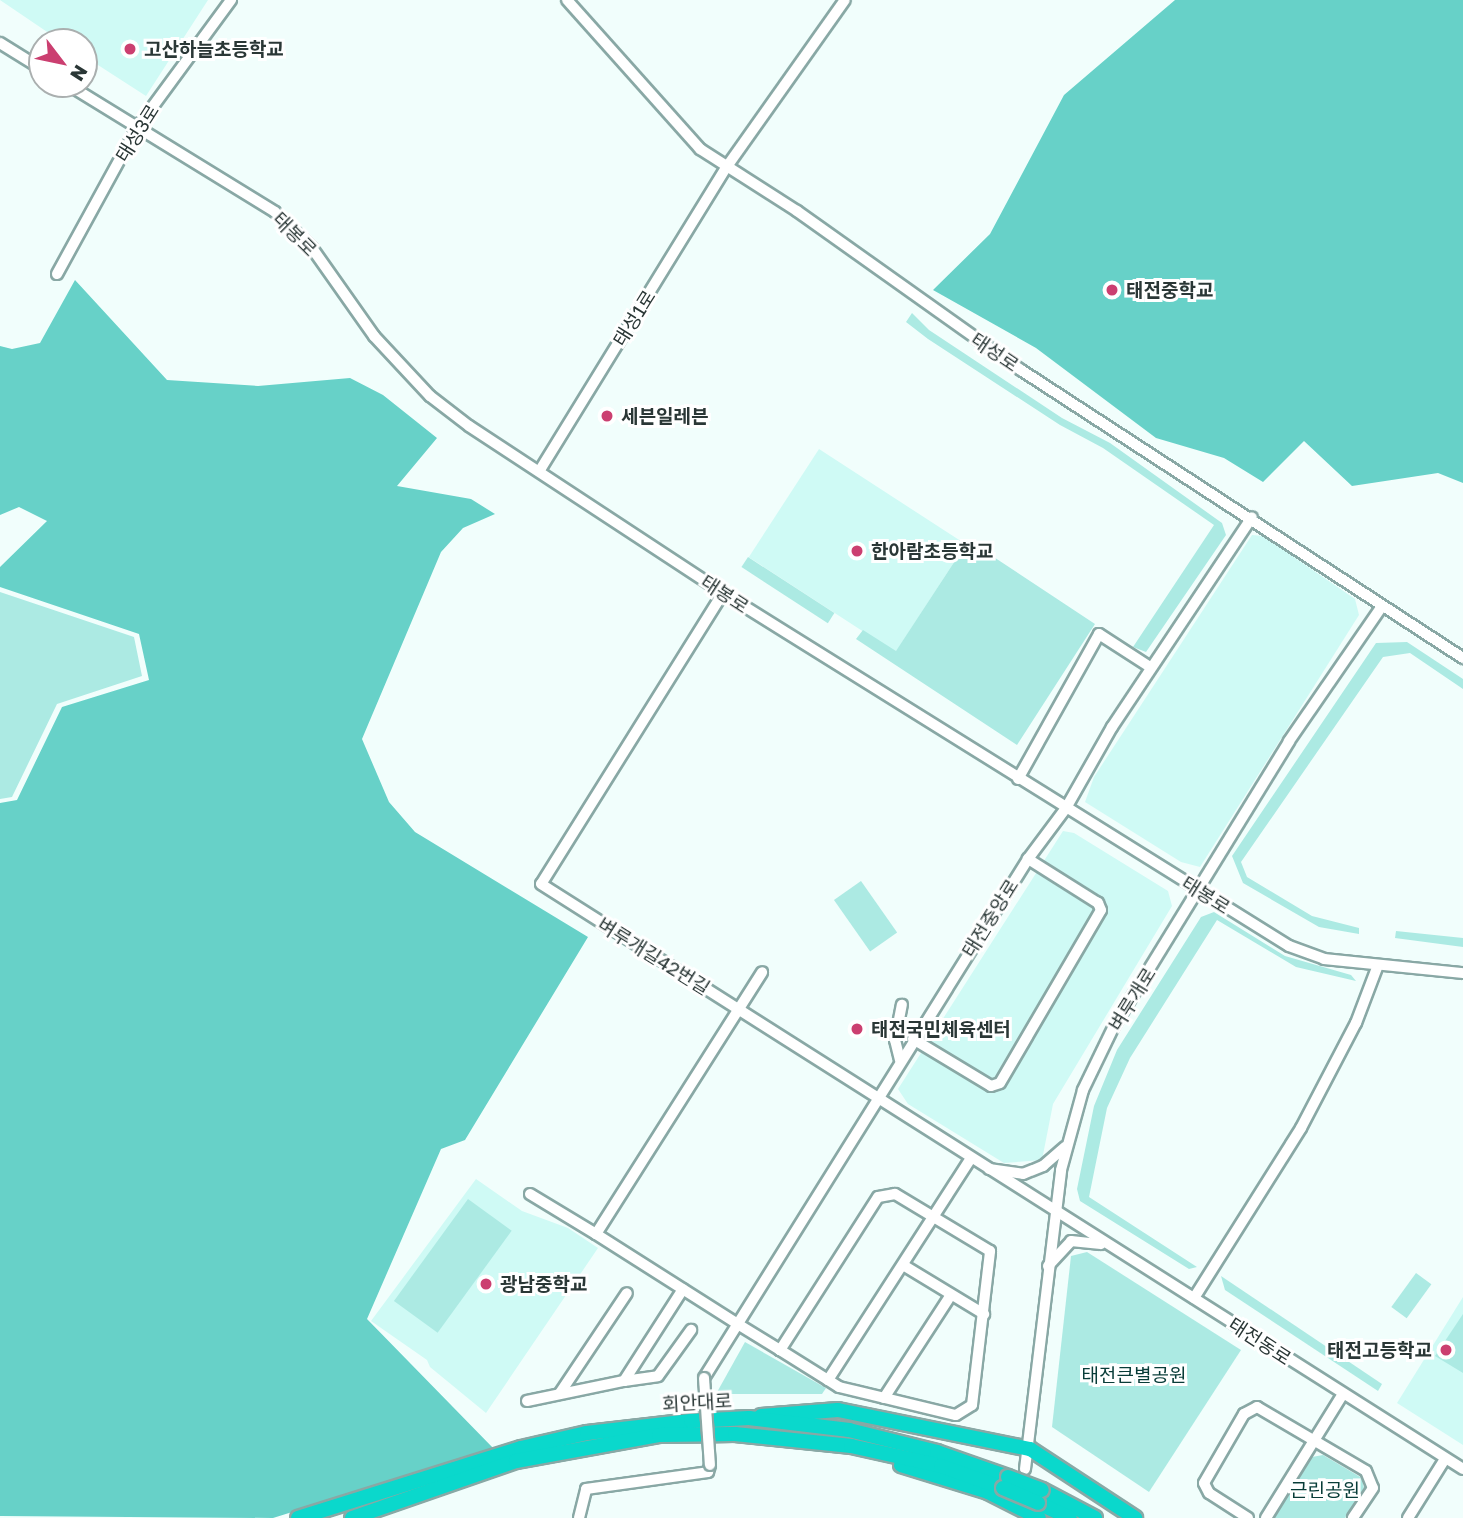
<!DOCTYPE html>
<html>
<head>
<meta charset="utf-8">
<style>
  body { margin:0 }
  #map { position:relative; width:1463px; height:1518px; overflow:hidden; background:#f1fefc; font-family:"Golos Text","Noto Sans KR",sans-serif }
  div>[style] { position:absolute }
  [style*='--x'] { left:calc(var(--x)*1px); top:calc(var(--y)*1px); width:calc(var(--w)*1px); rotate:calc(var(--a)*1deg) }
  .built>* { inset:0; background:#cffaf5; transform-origin:0 0 }
  .green>* { inset:0; background:#aceae3; transform-origin:0 0 }
  .forest>* { inset:0; background:#67d1c8 }
  .roads { filter:drop-shadow(2px 0 #89a8a5) drop-shadow(-2px 0 #89a8a5) drop-shadow(0 2px #89a8a5) drop-shadow(0 -2px #89a8a5) }
  .minor>* { height:10px; margin:-5px; padding:0 5px; transform-origin:5px; border-radius:5px; background:#fff }
  .highway>* { height:14px; margin:-7px; padding:0 7px; transform-origin:7px; border-radius:7px; background:#0ad8cc }
  .bridges { filter:drop-shadow(2px 0 #89a8a5) drop-shadow(-2px 0 #89a8a5) drop-shadow(0 2px #89a8a5) drop-shadow(0 -2px #89a8a5) }
  .minor-bridge>* { height:10px; margin:-5px; padding:0 5px; transform-origin:5px; border-radius:5px; background:#fff }
  .highway-bridge>* { height:14px; margin:-7px; padding:0 7px; transform-origin:7px; border-radius:7px; background:#0ad8cc }
  .dots>* { width:19px; height:19px; translate:-50% -50%; box-sizing:border-box; border:4px solid #fff; border-radius:50% }
  span { translate:-50% -50%; white-space:nowrap; text-align:center; line-height:1.15; -webkit-text-stroke:6px #fff; paint-order:stroke }
  .poi-label { font-size:19px; color:#2a3736; font-weight:700 }
  .left { translate:0 -50%; text-align:left }
  .right { translate:-100% -50%; text-align:right }
  .street-label { font-size:19px; color:#2a3736 }
  .park-label { font-size:19px; color:#083c38 }
  .north { position:absolute; left:28px; top:28px; width:70px; height:70px; box-sizing:border-box; background:#fff; border:2px solid #aaafaf; border-radius:50%; rotate:122deg; font-size:19px; font-weight:700; line-height:28px; text-align:center; color:#2a3736 }
  .north::after { content:''; display:block; margin:auto; width:24px; height:32px; background:#cb3f70; clip-path:polygon(50% 0,100% 100%,50% 72%,0 100%) }
</style>
</head>
<body>
<div id="map">
  <div class="built">
    <i style="clip-path:polygon(0 0,208px 0,146px 96px,84px 56px,84px 42px,62px 42px)"></i>
    <i style="left:819px;top:449px;width:175px;height:129px;rotate:33deg"></i>
    <i style="clip-path:polygon(1252px 535px,1263px 536px,1355px 599px,1359px 615px,1200px 867px,1181px 862px,1085px 802px,1094px 777px)"></i>
    <i style="clip-path:polygon(1063px 831px,1074px 833px,1168px 891px,1172px 906px,1053px 1104px,1042px 1160px,1004px 1163px,908px 1104px,898px 1089px)"></i>
    <i style="clip-path:polygon(476px 1179px,522px 1211px,568px 1228px,598px 1248px,486px 1413px,430px 1367px,427px 1360px,371px 1321px)"></i>
    <i style="clip-path:polygon(1463px 1297px,1463px 1445px,1397px 1403px)"></i>
  </div>
  <div class="green">
    <i style="clip-path:polygon(912px 313px,929px 330px,1062px 418px,1110px 443px,1222px 523px,1226px 535px,1146px 652px,1133px 647px,1214px 525px,1103px 448px,1060px 425px,928px 339px,906px 322px)"></i>
    <i style="clip-path:polygon(966px 544px,971px 547px,974px 544px,1095px 624px,1017px 745px,856px 639px,863px 630px,896px 651px)"></i>
    <i style="left:748px;top:557px;width:103px;height:12px;rotate:33deg"></i>
    <i style="clip-path:polygon(0 592px,134px 637px,142px 676px,57px 704px,12px 797px,0 799px)"></i>
    <i style="clip-path:polygon(1407px 642px,1463px 679px,1463px 689px,1410px 653px,1383px 657px,1241px 862px,1247px 877px,1312px 916px,1359px 928px,1359px 934px,1319px 927px,1243px 883px,1232px 856px,1376px 643px)"></i>
    <i style="left:861px;top:881px;width:63px;height:33px;rotate:55deg"></i>
    <i style="clip-path:polygon(1214px 912px,1285px 956px,1351px 975px,1356px 981px,1296px 967px,1217px 920px,1130px 1058px,1107px 1108px,1089px 1197px,1197px 1267px,1189px 1269px,1080px 1201px,1077px 1189px,1094px 1106px,1117px 1050px,1201px 917px)"></i>
    <i style="clip-path:polygon(1396px 931px,1463px 938px,1463px 947px,1395px 938px)"></i>
    <i style="left:468px;top:1199px;width:54px;height:126px;rotate:36deg"></i>
    <i style="clip-path:polygon(1087px 1252px,1241px 1350px,1149px 1492px,1052px 1427px,1071px 1256px)"></i>
    <i style="left:1416px;top:1273px;width:19px;height:42px;rotate:36deg"></i>
    <i style="clip-path:polygon(1221px 1276px,1382px 1384px,1378px 1391px,1225px 1290px)"></i>
    <i style="clip-path:polygon(1463px 1314px,1463px 1373px,1435px 1356px)"></i>
    <i style="clip-path:polygon(745px 1342px,826px 1388px,822px 1394px,716px 1394px)"></i>
    <i style="clip-path:polygon(1323px 1455px,1362px 1478px,1364px 1488px,1345px 1518px,1274px 1518px,1312px 1457px)"></i>
  </div>
  <div class="forest">
    <i style="clip-path:polygon(1175px 0,1463px 0,1463px 483px,1438px 473px,1352px 486px,1304px 441px,1263px 482px,1224px 458px,1156px 438px,1036px 348px,933px 290px,990px 234px,1064px 95px)"></i>
    <i style="clip-path:polygon(75px 280px,167px 380px,258px 386px,350px 378px,383px 395px,437px 438px,397px 486px,471px 499px,495px 514px,463px 528px,441px 552px,362px 739px,389px 802px,415px 832px,588px 937px,465px 1140px,441px 1149px,367px 1319px,494px 1449px,273px 1518px,0 1516px,0 803px,17px 800px,62px 707px,149px 680px,139px 634px,0 587px,0 567px,47px 521px,19px 507px,0 515px,0 346px,12px 349px,40px 343px)"></i>
  </div>
  <div class="roads">
    <div class="minor">
      <i style="--x:567;--y:0;--w:200;--a:48.2"></i>
      <i style="--x:700;--y:149;--w:115;--a:32.6"></i>
      <i style="--x:797;--y:211;--w:275;--a:35.4"></i>
      <i style="--x:1021;--y:370;--w:528;--a:33.09"></i>
      <i style="--x:0;--y:43;--w:49;--a:31.8"></i>
      <i style="--x:67;--y:84;--w:244;--a:31.6"></i>
      <i style="--x:275;--y:212;--w:52;--a:44.2"></i>
      <i style="--x:312;--y:248;--w:108;--a:54.8"></i>
      <i style="--x:374;--y:336;--w:82;--a:47"></i>
      <i style="--x:430;--y:396;--w:49;--a:37.6"></i>
      <i style="--x:469;--y:426;--w:304;--a:33.3"></i>
      <i style="--x:723;--y:593;--w:667;--a:31.95"></i>
      <i style="--x:1289;--y:946;--w:37;--a:20"></i>
      <i style="--x:1324;--y:959;--w:140;--a:5.8"></i>
      <i style="--x:57;--y:274;--w:166;--a:-61.3"></i>
      <i style="--x:137;--y:128;--w:159;--a:-53.7"></i>
      <i style="--x:540;--y:470;--w:358;--a:-58.4"></i>
      <i style="--x:728;--y:165;--w:202;--a:-54.7"></i>
      <i style="--x:723;--y:593;--w:343;--a:122"></i>
      <i style="--x:541;--y:884;--w:1092;--a:32.39"></i>
      <i style="--x:1018;--y:779;--w:166;--a:-60.8"></i>
      <i style="--x:1099;--y:634;--w:61;--a:32.9"></i>
      <i style="--x:913;--y:1039;--w:91;--a:31.1"></i>
      <i style="--x:991;--y:1086;--w:9;--a:-18"></i>
      <i style="--x:1000;--y:1083;--w:200;--a:-59.7"></i>
      <i style="--x:1101;--y:910;--w:8;--a:-113"></i>
      <i style="--x:1098;--y:903;--w:83;--a:-147.8"></i>
      <i style="--x:900;--y:1060;--w:21;--a:-104"></i>
      <i style="--x:895;--y:1040;--w:36;--a:-79"></i>
      <i style="--x:989;--y:1169;--w:34;--a:8"></i>
      <i style="--x:1023;--y:1174;--w:22;--a:-22"></i>
      <i style="--x:1043;--y:1166;--w:29;--a:-41"></i>
      <i style="--x:530;--y:1194;--w:77;--a:31.2"></i>
      <i style="--x:596;--y:1234;--w:166;--a:32.4"></i>
      <i style="--x:736;--y:1323;--w:52;--a:31.5"></i>
      <i style="--x:780;--y:1350;--w:57;--a:32"></i>
      <i style="--x:828;--y:1380;--w:13;--a:32"></i>
      <i style="--x:839;--y:1387;--w:120;--a:13.5"></i>
      <i style="--x:956;--y:1415;--w:19;--a:-32"></i>
      <i style="--x:972;--y:1405;--w:155;--a:-83.3"></i>
      <i style="--x:990;--y:1251;--w:111;--a:-149"></i>
      <i style="--x:895;--y:1194;--w:17;--a:170"></i>
      <i style="--x:878;--y:1197;--w:182;--a:122.6"></i>
      <i style="--x:596;--y:1234;--w:310;--a:-57.6"></i>
      <i style="--x:903;--y:1265;--w:95;--a:31.2"></i>
      <i style="--x:1048;--y:1266;--w:34;--a:-47"></i>
      <i style="--x:1071;--y:1241;--w:30;--a:6"></i>
      <i style="--x:1194;--y:1298;--w:201;--a:-57.8"></i>
      <i style="--x:1301;--y:1128;--w:119;--a:-62.4"></i>
      <i style="--x:1356;--y:1023;--w:62;--a:-69.2"></i>
      <i style="--x:704;--y:1378;--w:612;--a:-58.02"></i>
      <i style="--x:1028;--y:859;--w:64;--a:-53.3"></i>
      <i style="--x:1066;--y:808;--w:93;--a:-60.4"></i>
      <i style="--x:1112;--y:727;--w:252;--a:-56.3"></i>
      <i style="--x:828;--y:1380;--w:262;--a:-57.2"></i>
      <i style="--x:624;--y:1381;--w:34;--a:-8"></i>
      <i style="--x:658;--y:1376;--w:57;--a:-54.3"></i>
      <i style="--x:560;--y:1393;--w:120;--a:-56.2"></i>
      <i style="--x:884;--y:1398;--w:123;--a:-57"></i>
      <i style="--x:527;--y:1401;--w:99;--a:-11.7"></i>
      <i style="--x:624;--y:1381;--w:109;--a:-57.3"></i>
      <i style="--x:1025;--y:1469;--w:301;--a:-83.1"></i>
      <i style="--x:1061;--y:1170;--w:83;--a:-74.6"></i>
      <i style="--x:1083;--y:1090;--w:71;--a:-64.2"></i>
      <i style="--x:1114;--y:1026;--w:334;--a:-58.4"></i>
      <i style="--x:1289;--y:741;--w:164;--a:-55.4"></i>
      <i style="--x:579;--y:1518;--w:30;--a:-76"></i>
      <i style="--x:586;--y:1489;--w:123;--a:-7.9"></i>
      <i style="--x:708;--y:1472;--w:7;--a:-74"></i>
      <i style="--x:1248;--y:1518;--w:46;--a:-147.3"></i>
      <i style="--x:1209;--y:1493;--w:11;--a:-117"></i>
      <i style="--x:1204;--y:1483;--w:80;--a:-59.9"></i>
      <i style="--x:1244;--y:1414;--w:15;--a:-28"></i>
      <i style="--x:1257;--y:1407;--w:126;--a:30.4"></i>
      <i style="--x:1366;--y:1471;--w:18;--a:68"></i>
      <i style="--x:1373;--y:1488;--w:36;--a:124"></i>
      <i style="--x:1266;--y:1518;--w:146;--a:-58.2"></i>
      <i style="--x:1408;--y:1518;--w:70;--a:-57.9"></i>
    </div>
    <div class="highway">
      <i style="--x:761;--y:1416;--w:77;--a:-4.5"></i>
      <i style="--x:838;--y:1410;--w:196;--a:11.5"></i>
      <i style="--x:1030;--y:1449;--w:126;--a:33.3"></i>
      <i style="--x:901;--y:1465;--w:91;--a:17.2"></i>
      <i style="--x:988;--y:1492;--w:57;--a:27"></i>
      <i style="--x:1042;--y:1490;--w:60;--a:27.8"></i>
      <i style="--x:1038;--y:1503;--w:35;--a:25"></i>
      <i style="--x:298;--y:1518;--w:234;--a:-17.4"></i>
      <i style="--x:521;--y:1448;--w:68;--a:-12.8"></i>
      <i style="--x:587;--y:1433;--w:105;--a:-6.6"></i>
      <i style="--x:691;--y:1421;--w:58;--a:-3"></i>
      <i style="--x:749;--y:1418;--w:101;--a:6.8"></i>
      <i style="--x:849;--y:1430;--w:91;--a:14"></i>
      <i style="--x:937;--y:1452;--w:75;--a:19.4"></i>
      <i style="--x:352;--y:1518;--w:174;--a:-19.2"></i>
      <i style="--x:516;--y:1461;--w:145;--a:-10.3"></i>
      <i style="--x:659;--y:1435;--w:76;--a:-0.8"></i>
      <i style="--x:735;--y:1434;--w:117;--a:5.9"></i>
      <i style="--x:851;--y:1446;--w:92;--a:12.5"></i>
      <i style="--x:941;--y:1466;--w:66;--a:19.5"></i>
    </div>
  </div>
  <div class="bridges">
    <div class="minor-bridge">
      <i style="--x:704;--y:1378;--w:87;--a:86.1"></i>
    </div>
    <div class="highway-bridge">
      <i style="--x:1008;--y:1477;--w:36;--a:21"></i>
      <i style="--x:1003;--y:1488;--w:38;--a:23"></i>
    </div>
  </div>
  <div class="dots">
    <i style="left:130px;top:49px;background:#cb3f70"></i>
    <i style="left:1112px;top:290px;background:#cb3f70"></i>
    <i style="left:607px;top:416px;background:#cb3f70"></i>
    <i style="left:857px;top:551px;background:#cb3f70"></i>
    <i style="left:857px;top:1029px;background:#cb3f70"></i>
    <i style="left:486px;top:1284px;background:#cb3f70"></i>
    <i style="left:1446px;top:1350px;background:#cb3f70"></i>
  </div>
  <div class="poi-label">
    <span class="left" style="left:144px;top:49px">고산하늘초등학교</span>
    <span class="left" style="left:1126px;top:290px">태전중학교</span>
    <span class="left" style="left:621px;top:416px">세븐일레븐</span>
    <span class="left" style="left:871px;top:551px">한아람초등학교</span>
    <span class="left" style="left:871px;top:1029px">태전국민체육센터</span>
    <span class="left" style="left:500px;top:1284px">광남중학교</span>
    <span class="right" style="left:1432px;top:1350px">태전고등학교</span>
  </div>
  <div class="street-label">
    <span style="left:137px;top:133px;rotate:-58deg">태성3로</span>
    <span style="left:295px;top:234px;rotate:45deg">태봉로</span>
    <span style="left:634px;top:318px;rotate:-58deg">태성1로</span>
    <span style="left:995px;top:352px;rotate:34deg">태성로</span>
    <span style="left:725px;top:594px;rotate:33deg">태봉로</span>
    <span style="left:1206px;top:895px;rotate:32deg">태봉로</span>
    <span style="left:990px;top:918px;rotate:-58deg">태전중앙로</span>
    <span style="left:654px;top:956px;rotate:32deg">벼루개길42번길</span>
    <span style="left:1132px;top:999px;rotate:-58deg">벼루개로</span>
    <span style="left:1260px;top:1341px;rotate:33deg">태전동로</span>
    <span style="left:697px;top:1402px;rotate:-3deg">회안대로</span>
  </div>
  <div class="park-label">
    <span style="left:1134px;top:1375px">태전큰별공원</span>
    <span style="left:1325px;top:1490px">근린공원</span>
  </div>
  <div class="north">N</div>
</div>
</body>
</html>
